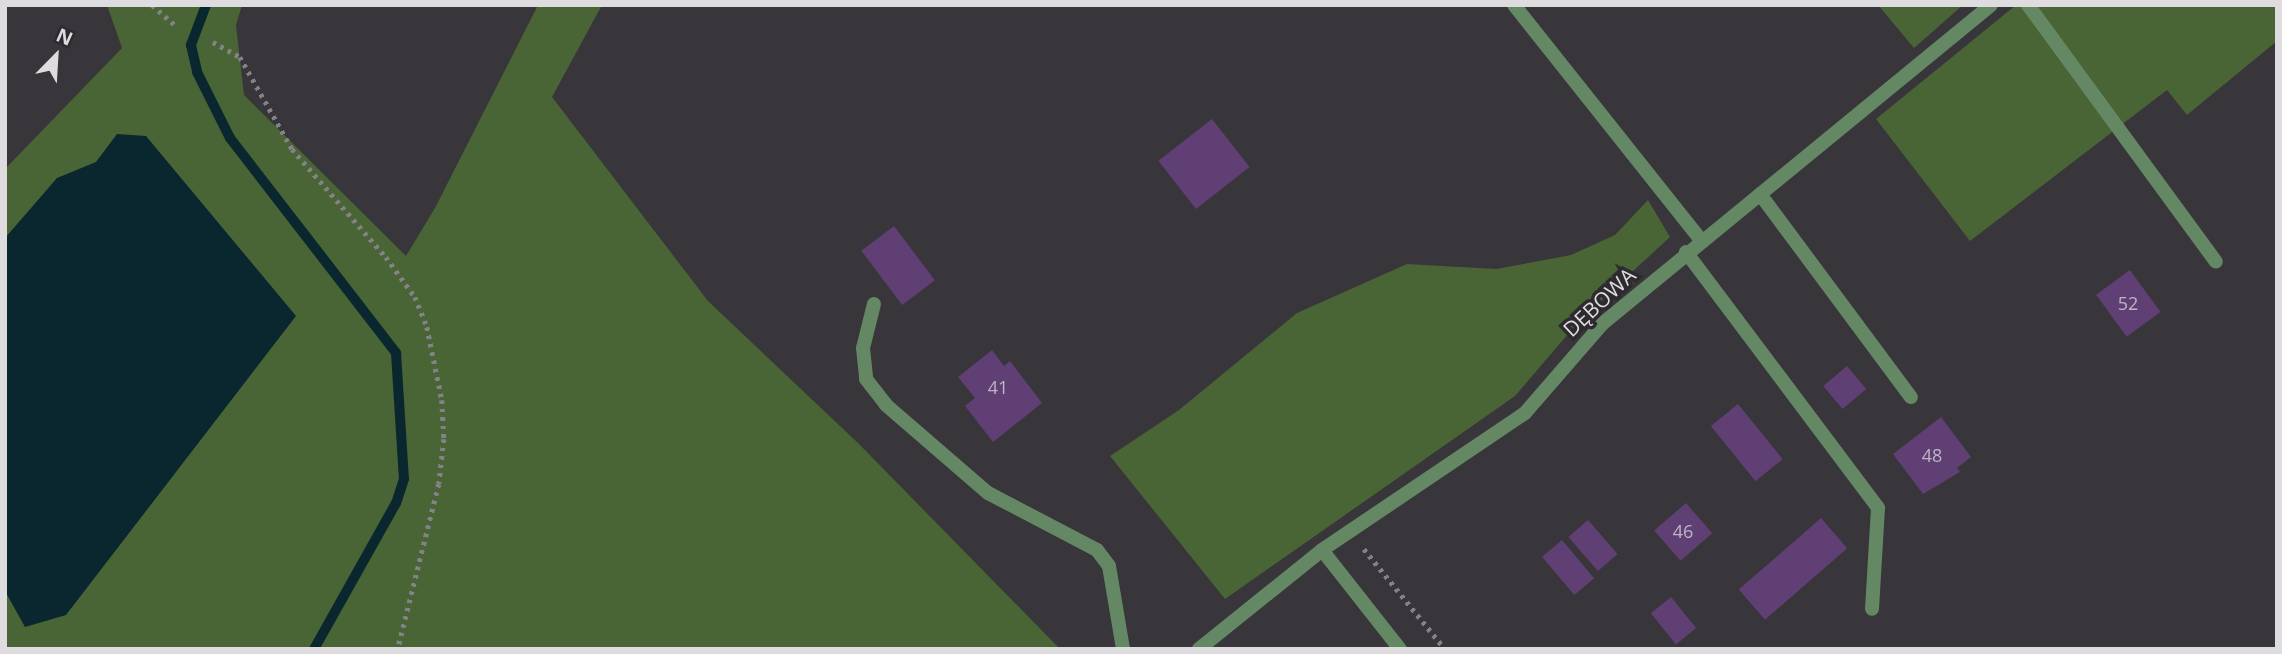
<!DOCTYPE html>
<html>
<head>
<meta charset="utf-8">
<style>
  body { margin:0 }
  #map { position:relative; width:2282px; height:654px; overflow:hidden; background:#38353b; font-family:"Open Sans",sans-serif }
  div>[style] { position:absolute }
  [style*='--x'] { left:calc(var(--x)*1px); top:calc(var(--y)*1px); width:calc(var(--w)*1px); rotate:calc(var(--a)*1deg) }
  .green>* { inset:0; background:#496435 }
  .water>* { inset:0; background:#0a272f }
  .stream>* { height:10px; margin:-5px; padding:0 5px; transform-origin:5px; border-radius:5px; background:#0a272f }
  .building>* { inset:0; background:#603f74; transform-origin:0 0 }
  .path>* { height:4.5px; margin-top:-2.25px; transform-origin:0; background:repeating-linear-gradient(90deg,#858287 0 3.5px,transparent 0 8.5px) }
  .service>* { height:14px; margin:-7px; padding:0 7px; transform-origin:7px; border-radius:7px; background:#638863 }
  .minor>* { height:14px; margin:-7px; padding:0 7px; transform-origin:7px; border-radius:7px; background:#638863 }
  span { translate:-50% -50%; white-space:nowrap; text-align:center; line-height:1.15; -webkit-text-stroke:7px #2e2b30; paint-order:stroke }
  .number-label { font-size:18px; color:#beb5c4 }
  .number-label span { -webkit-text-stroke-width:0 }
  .street-label { font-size:21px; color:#dedcdf }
  .frame { position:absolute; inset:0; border:7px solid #dedcdf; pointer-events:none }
  .north { position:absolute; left:21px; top:21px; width:70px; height:70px; -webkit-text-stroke:5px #2e2b30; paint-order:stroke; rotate:24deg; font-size:19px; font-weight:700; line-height:28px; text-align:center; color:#dedcdf }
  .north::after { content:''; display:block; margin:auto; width:24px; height:32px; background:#dedcdf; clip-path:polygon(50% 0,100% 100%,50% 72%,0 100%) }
</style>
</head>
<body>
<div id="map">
  <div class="green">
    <i style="clip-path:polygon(107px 5px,242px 5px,236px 25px,244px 95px,406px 256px,435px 208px,538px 5px,602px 5px,552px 97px,708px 301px,859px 444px,1060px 649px,5px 649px,5px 169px,122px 48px)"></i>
    <i style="clip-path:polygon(1878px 5px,1963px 5px,1914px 48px)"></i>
    <i style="clip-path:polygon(2016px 5px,2277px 5px,2277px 41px,2187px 115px,2167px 90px,1970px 241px,1876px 119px)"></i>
    <i style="clip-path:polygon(1648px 200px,1670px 237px,1580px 320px,1515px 396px,1225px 599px,1110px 456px,1179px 410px,1297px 313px,1407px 264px,1496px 269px,1571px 255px,1615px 235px)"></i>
  </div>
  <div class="water">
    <i style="clip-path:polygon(117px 134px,146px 136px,296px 316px,66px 615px,25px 627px,5px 591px,5px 238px,57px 178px,96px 162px)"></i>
  </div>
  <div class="stream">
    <i style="--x:206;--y:5;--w:43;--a:110.6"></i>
    <i style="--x:191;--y:45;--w:28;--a:77"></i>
    <i style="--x:197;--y:72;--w:74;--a:63.4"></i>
    <i style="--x:230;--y:138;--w:272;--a:52.3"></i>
    <i style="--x:396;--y:353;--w:126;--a:86.4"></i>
    <i style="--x:404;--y:479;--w:25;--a:108"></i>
    <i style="--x:396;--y:503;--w:167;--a:119.3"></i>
  </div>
  <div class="building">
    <i style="left:1212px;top:119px;width:61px;height:68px;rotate:52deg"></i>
    <i style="left:894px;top:226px;width:68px;height:41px;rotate:53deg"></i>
    <i style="left:2130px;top:270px;width:52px;height:42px;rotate:54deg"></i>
    <i style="clip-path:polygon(992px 350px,1004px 366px,1010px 361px,1042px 403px,993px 442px,965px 406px,975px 398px,958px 377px)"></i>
    <i style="left:1847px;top:366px;width:30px;height:31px;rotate:50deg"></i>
    <i style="left:1738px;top:404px;width:71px;height:35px;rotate:51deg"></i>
    <i style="clip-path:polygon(1941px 417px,1971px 457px,1957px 468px,1960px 472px,1923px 494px,1893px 454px)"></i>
    <i style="left:1686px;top:503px;width:40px;height:42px;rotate:49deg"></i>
    <i style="left:1821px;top:518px;width:40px;height:109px;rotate:49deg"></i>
    <i style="left:1588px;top:520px;width:45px;height:26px;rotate:49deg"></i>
    <i style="left:1562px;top:540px;width:50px;height:26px;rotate:50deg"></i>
    <i style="left:1671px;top:597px;width:40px;height:26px;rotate:51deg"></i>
  </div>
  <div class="path">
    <i style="--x:152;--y:5;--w:30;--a:41"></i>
    <i style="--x:213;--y:42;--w:31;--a:29"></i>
    <i style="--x:240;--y:57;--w:106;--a:60.5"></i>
    <i style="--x:292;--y:149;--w:143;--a:49"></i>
    <i style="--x:386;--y:257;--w:49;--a:54.1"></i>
    <i style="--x:415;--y:297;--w:32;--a:68"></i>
    <i style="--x:427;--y:327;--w:75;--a:78.4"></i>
    <i style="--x:442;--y:400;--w:39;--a:87"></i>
    <i style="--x:444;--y:439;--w:45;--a:96.3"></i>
    <i style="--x:439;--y:484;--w:170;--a:104"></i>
    <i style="--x:1364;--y:549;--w:129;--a:51"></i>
  </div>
  <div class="service">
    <i style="--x:1514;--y:5;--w:302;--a:51.5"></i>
    <i style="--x:2028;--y:5;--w:318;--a:53.8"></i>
    <i style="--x:1760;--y:194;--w:253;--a:53.4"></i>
    <i style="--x:1686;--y:252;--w:320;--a:53.1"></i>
    <i style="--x:1878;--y:508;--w:101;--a:93.4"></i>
    <i style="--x:874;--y:304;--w:45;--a:104"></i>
    <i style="--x:863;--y:348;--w:31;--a:84"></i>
    <i style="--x:866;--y:379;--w:33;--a:52"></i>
    <i style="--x:886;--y:405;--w:135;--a:40.8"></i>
    <i style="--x:988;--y:493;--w:123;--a:27.6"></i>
    <i style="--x:1097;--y:550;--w:20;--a:53"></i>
    <i style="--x:1109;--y:566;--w:84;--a:80.4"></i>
    <i style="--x:1322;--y:550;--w:126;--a:51.8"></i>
  </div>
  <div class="minor">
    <i style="--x:1199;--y:649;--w:158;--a:-38.8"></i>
    <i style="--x:1322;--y:550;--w:245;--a:-34"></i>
    <i style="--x:1525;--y:413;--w:118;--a:-49.1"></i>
    <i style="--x:1602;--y:324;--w:503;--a:-39.35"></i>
  </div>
  <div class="number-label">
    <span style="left:2128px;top:303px">52</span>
    <span style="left:998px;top:387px">41</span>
    <span style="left:1932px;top:455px">48</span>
    <span style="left:1683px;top:531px">46</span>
  </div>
  <div class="street-label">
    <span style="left:1599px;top:302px;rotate:-43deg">DĘBOWA</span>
  </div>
  <div class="frame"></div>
  <div class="north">N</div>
</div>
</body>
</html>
